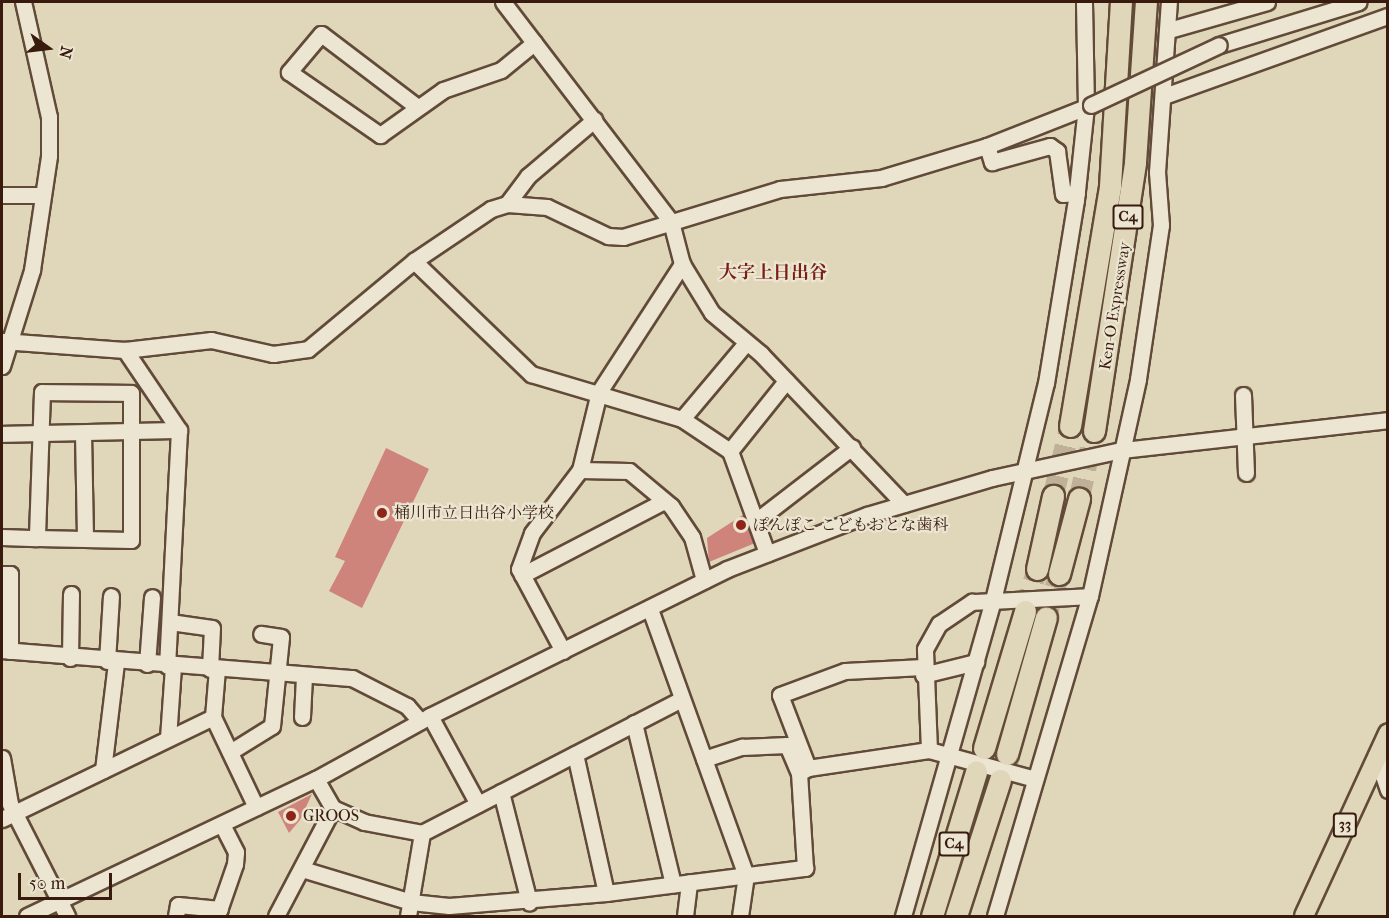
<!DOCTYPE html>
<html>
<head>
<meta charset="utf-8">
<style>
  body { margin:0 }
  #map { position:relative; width:1389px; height:918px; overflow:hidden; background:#e0d7ba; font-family:"IM FELL French Canon","Noto Serif JP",serif }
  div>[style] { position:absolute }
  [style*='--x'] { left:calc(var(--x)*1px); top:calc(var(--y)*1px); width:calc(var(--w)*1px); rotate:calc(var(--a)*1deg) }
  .building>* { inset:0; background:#ce837b }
  .highway-tunnel>* { height:21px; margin-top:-10.5px; transform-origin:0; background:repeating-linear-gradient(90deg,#beb197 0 21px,transparent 0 31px) }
  .roads { filter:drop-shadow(2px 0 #624a38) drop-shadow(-2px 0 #624a38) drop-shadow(0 2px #624a38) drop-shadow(0 -2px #624a38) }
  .minor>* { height:15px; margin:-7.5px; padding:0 7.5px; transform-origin:7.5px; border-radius:7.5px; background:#ebe5d2 }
  .major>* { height:18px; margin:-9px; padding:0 9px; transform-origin:9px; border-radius:9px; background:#e0d7ba }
  .highway>* { height:21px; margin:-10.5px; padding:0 10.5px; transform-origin:10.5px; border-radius:10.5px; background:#e0d7ba }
  .bridges { filter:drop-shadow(2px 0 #624a38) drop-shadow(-2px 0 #624a38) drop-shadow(0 2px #624a38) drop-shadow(0 -2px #624a38) }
  .minor-bridge>* { height:15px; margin:-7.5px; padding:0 7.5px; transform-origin:7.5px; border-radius:7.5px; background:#ebe5d2 }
  .dots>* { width:16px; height:16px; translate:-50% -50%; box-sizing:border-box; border:3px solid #ebe5d2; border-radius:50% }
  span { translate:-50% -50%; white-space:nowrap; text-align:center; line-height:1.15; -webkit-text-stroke:4.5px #ebe5d2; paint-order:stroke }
  .shield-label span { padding:2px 4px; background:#ebe5d2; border:2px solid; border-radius:4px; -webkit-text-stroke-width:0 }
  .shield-label { font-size:15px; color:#381b0d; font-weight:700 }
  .street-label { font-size:16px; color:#381b0d }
  .poi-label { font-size:16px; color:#381b0d }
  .left { translate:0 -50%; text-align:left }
  .neighbourhood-label { font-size:18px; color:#7a1f14; font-weight:700 }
  .frame { position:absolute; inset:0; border:3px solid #381b0d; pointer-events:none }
  .north { position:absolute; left:18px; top:18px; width:60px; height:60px; -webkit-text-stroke:4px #ebe5d2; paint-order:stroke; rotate:104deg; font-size:16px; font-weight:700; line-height:24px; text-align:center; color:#381b0d }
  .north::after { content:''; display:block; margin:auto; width:21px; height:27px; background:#381b0d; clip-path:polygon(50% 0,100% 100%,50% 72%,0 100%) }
  .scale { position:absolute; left:18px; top:873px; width:94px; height:27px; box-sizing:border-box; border:3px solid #381b0d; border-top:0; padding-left:8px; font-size:18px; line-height:21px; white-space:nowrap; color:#381b0d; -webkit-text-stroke:4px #ebe5d2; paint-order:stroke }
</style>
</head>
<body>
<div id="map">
  <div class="building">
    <i style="clip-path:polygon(386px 448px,429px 469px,362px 608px,329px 591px,345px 561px,335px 557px)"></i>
    <i style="clip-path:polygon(749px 511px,760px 541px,709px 562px,707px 538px)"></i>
    <i style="clip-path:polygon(312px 794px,300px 820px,289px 833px,278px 812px)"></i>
  </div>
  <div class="highway-tunnel">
    <i style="--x:1053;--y:496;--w:72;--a:-76.3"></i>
    <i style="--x:1079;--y:499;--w:70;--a:-77.6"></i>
    <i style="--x:1025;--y:611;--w:44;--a:-74.1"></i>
    <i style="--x:1046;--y:617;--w:45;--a:-73.2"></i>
  </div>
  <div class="roads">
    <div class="minor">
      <i style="--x:503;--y:2;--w:277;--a:52.6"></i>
      <i style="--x:671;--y:222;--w:43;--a:75.3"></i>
      <i style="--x:682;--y:264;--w:57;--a:58.5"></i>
      <i style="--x:712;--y:313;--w:64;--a:39.9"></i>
      <i style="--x:761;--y:354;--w:207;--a:46.4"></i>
      <i style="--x:1169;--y:30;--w:102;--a:-15.9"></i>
      <i style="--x:1219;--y:45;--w:146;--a:-17.1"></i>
      <i style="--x:1164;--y:96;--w:238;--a:-19.7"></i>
      <i style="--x:416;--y:106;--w:119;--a:-142.8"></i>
      <i style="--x:321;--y:34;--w:50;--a:130.1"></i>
      <i style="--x:289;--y:72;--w:111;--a:34.7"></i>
      <i style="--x:380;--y:135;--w:77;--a:-35.5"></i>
      <i style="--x:443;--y:90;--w:61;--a:-19"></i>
      <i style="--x:501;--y:70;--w:43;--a:-39.3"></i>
      <i style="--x:987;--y:146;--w:17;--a:73"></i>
      <i style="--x:992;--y:162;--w:60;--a:-15.4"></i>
      <i style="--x:1050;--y:146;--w:9;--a:36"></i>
      <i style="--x:1057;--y:151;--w:43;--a:82.1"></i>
      <i style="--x:1063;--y:194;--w:14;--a:-4"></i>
      <i style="--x:2;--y:195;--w:41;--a:0"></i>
      <i style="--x:507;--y:204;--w:35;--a:-53"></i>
      <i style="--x:528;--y:176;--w:87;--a:-40.3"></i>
      <i style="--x:414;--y:261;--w:163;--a:44"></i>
      <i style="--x:531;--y:374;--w:158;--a:16.6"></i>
      <i style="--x:682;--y:419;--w:58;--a:33.7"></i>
      <i style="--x:730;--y:451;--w:109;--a:70.1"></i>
      <i style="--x:2;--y:341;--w:123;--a:4.2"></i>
      <i style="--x:125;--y:350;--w:87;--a:-6.6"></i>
      <i style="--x:211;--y:340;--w:64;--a:12.7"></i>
      <i style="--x:273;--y:354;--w:35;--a:-8"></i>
      <i style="--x:308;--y:349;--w:138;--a:-39.7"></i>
      <i style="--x:414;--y:261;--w:93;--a:-34"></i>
      <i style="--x:491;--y:209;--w:17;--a:-17"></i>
      <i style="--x:507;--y:204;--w:40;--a:4.3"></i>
      <i style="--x:547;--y:207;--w:68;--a:25.4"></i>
      <i style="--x:608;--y:236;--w:15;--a:4"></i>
      <i style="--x:623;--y:237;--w:164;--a:-17"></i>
      <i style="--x:780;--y:189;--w:102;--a:-6.2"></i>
      <i style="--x:881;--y:178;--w:111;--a:-16.8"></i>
      <i style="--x:987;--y:146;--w:112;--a:-21.5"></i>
      <i style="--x:125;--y:350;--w:97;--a:56"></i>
      <i style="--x:179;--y:430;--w:236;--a:92.9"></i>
      <i style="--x:2;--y:366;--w:101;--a:-72.6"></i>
      <i style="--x:32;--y:270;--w:115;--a:-81.5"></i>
      <i style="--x:49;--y:156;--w:39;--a:-90"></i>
      <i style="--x:49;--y:117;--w:118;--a:-102.7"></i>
      <i style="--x:1243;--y:395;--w:78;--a:87.8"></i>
      <i style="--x:682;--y:419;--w:99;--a:-49.9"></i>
      <i style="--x:83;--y:433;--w:106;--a:88.9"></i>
      <i style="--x:2;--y:434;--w:177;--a:-1.3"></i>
      <i style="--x:730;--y:451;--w:90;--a:-51.3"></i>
      <i style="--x:580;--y:470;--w:49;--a:1.2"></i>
      <i style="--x:629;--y:471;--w:55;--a:39.8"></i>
      <i style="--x:671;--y:506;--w:37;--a:56"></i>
      <i style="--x:692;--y:537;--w:45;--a:74.4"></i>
      <i style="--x:756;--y:521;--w:121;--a:-37.6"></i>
      <i style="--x:2;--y:537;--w:35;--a:2"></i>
      <i style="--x:37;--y:538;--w:94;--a:1.2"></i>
      <i style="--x:131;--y:540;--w:147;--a:-90"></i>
      <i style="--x:131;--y:393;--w:89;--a:-179.4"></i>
      <i style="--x:42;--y:392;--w:146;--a:92"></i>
      <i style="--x:2;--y:574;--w:8;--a:0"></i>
      <i style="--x:10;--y:574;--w:77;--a:90"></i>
      <i style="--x:522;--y:575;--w:160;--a:-27.5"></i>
      <i style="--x:650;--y:609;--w:283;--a:70.2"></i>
      <i style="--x:746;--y:875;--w:41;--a:98.3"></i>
      <i style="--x:170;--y:622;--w:42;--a:8.1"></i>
      <i style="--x:212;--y:628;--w:41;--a:92.8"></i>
      <i style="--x:2;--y:650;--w:351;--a:4.6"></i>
      <i style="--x:352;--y:678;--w:62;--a:27"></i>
      <i style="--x:407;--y:706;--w:20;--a:49"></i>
      <i style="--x:563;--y:651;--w:93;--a:-118.2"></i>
      <i style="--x:519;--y:569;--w:38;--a:-70"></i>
      <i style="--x:532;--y:533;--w:79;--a:-52.7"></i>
      <i style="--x:580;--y:470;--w:80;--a:-76.3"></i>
      <i style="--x:599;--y:392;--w:153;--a:-57"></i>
      <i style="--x:70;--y:658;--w:64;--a:-89.1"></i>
      <i style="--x:107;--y:661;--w:65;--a:-86.5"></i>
      <i style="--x:147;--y:664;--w:67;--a:-85.7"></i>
      <i style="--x:217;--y:669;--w:48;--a:94.8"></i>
      <i style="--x:213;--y:717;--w:100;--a:64.5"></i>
      <i style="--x:923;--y:675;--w:55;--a:-13.8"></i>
      <i style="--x:430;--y:716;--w:100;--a:61.4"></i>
      <i style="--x:302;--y:717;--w:41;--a:-87.2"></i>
      <i style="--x:634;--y:723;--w:166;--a:76.4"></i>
      <i style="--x:168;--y:738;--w:72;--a:-86"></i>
      <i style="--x:929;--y:750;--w:101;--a:-92.3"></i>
      <i style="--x:925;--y:649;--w:29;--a:-61"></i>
      <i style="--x:939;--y:624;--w:40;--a:-34"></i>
      <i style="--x:972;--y:602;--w:118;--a:-2.9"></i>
      <i style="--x:230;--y:752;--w:49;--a:-31.8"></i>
      <i style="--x:272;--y:726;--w:89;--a:-84.2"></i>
      <i style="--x:281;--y:637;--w:20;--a:-171"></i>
      <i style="--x:575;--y:754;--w:142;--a:77.4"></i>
      <i style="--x:1376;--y:755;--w:37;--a:71"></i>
      <i style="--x:2;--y:758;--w:47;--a:80.1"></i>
      <i style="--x:10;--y:804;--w:126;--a:63"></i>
      <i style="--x:704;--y:759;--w:40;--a:-18"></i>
      <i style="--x:742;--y:747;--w:45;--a:-2.5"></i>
      <i style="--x:787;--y:745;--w:30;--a:67"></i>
      <i style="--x:808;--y:768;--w:78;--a:-111"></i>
      <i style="--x:780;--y:695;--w:69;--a:-20.3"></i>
      <i style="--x:845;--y:671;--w:78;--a:-2.9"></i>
      <i style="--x:103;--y:770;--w:109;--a:-83.1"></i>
      <i style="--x:316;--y:779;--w:34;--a:60"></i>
      <i style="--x:333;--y:808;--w:34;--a:24"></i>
      <i style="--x:364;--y:822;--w:59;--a:10.7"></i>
      <i style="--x:422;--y:833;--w:292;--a:-27.3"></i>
      <i style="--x:501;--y:792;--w:114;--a:75.7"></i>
      <i style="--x:2;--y:819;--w:234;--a:-25.8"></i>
      <i style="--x:302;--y:869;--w:114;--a:16.8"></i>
      <i style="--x:411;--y:902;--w:38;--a:6"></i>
      <i style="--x:449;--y:906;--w:158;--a:-4.7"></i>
      <i style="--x:606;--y:893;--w:201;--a:-7.2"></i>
      <i style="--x:805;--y:868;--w:95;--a:-93.6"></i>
      <i style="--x:799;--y:773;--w:10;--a:-29"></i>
      <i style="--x:808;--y:768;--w:122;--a:-8.5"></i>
      <i style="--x:929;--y:750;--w:110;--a:15.3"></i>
      <i style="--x:27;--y:916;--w:320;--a:-25.4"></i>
      <i style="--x:316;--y:779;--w:130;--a:-28.9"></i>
      <i style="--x:430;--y:716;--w:331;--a:-26.3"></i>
      <i style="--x:727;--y:569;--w:150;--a:-21.1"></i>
      <i style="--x:867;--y:515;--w:130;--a:-16.5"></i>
      <i style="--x:992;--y:478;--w:133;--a:-12.2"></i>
      <i style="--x:1122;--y:450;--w:268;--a:-6.4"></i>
      <i style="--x:176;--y:916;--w:11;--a:-80"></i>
      <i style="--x:178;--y:905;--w:42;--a:5.4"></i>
      <i style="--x:217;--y:916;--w:55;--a:-70.9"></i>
      <i style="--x:235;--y:864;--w:12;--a:-85"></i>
      <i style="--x:236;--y:852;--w:30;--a:-117"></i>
      <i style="--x:276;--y:916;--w:122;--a:-62.2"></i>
      <i style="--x:408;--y:916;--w:84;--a:-80.4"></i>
      <i style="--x:685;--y:916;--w:34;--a:-83"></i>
      <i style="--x:903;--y:916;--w:329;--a:-74.1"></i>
      <i style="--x:993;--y:600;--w:223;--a:-76.3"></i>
      <i style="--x:1046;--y:383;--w:185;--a:-80.7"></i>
      <i style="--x:1076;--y:200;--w:94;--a:-83.9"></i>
      <i style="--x:1086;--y:107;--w:105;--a:-91.1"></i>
      <i style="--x:995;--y:916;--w:334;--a:-73.5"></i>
      <i style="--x:1090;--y:596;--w:222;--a:-77.5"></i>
      <i style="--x:1138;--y:379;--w:156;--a:-81.5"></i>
      <i style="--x:1161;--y:225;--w:53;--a:-94.3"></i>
      <i style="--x:1157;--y:172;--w:170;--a:-86"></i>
    </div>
    <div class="major">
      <i style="--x:1304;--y:916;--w:201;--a:-65.3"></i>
    </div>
    <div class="highway">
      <i style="--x:1070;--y:426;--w:243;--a:-80.5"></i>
      <i style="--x:1110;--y:186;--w:184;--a:-86.6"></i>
      <i style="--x:1094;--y:431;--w:272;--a:-81.3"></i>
      <i style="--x:1135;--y:162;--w:160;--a:-86.1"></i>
      <i style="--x:1037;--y:569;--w:75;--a:-77.6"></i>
      <i style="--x:1059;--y:574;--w:78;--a:-75.1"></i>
      <i style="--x:984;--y:748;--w:143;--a:-73.3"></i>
      <i style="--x:1007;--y:754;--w:142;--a:-74.1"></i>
      <i style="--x:932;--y:916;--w:151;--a:-73"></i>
      <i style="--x:956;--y:916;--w:143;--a:-72.1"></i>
    </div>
  </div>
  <div class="bridges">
    <div class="minor-bridge">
      <i style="--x:1091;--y:105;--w:141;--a:-25.1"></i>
    </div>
  </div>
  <div class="dots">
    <i style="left:382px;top:513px;background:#8f2418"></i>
    <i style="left:741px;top:525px;background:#8f2418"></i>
    <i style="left:291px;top:816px;background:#8f2418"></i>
  </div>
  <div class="shield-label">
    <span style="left:1128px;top:217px">C4</span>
    <span style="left:1345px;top:825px">33</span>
    <span style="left:954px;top:844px">C4</span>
  </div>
  <div class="street-label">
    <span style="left:1115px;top:306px;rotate:-81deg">Ken-O Expressway</span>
  </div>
  <div class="poi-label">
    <span class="left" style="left:394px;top:513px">桶川市立日出谷小学校</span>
    <span class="left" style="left:753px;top:525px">ぽんぽこ こどもおとな歯科</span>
    <span class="left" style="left:303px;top:816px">GROOS</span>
  </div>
  <div class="neighbourhood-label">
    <span style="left:773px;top:273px">大字上日出谷</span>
  </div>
  <div class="frame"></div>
  <div class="north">N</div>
  <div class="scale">50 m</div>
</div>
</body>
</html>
